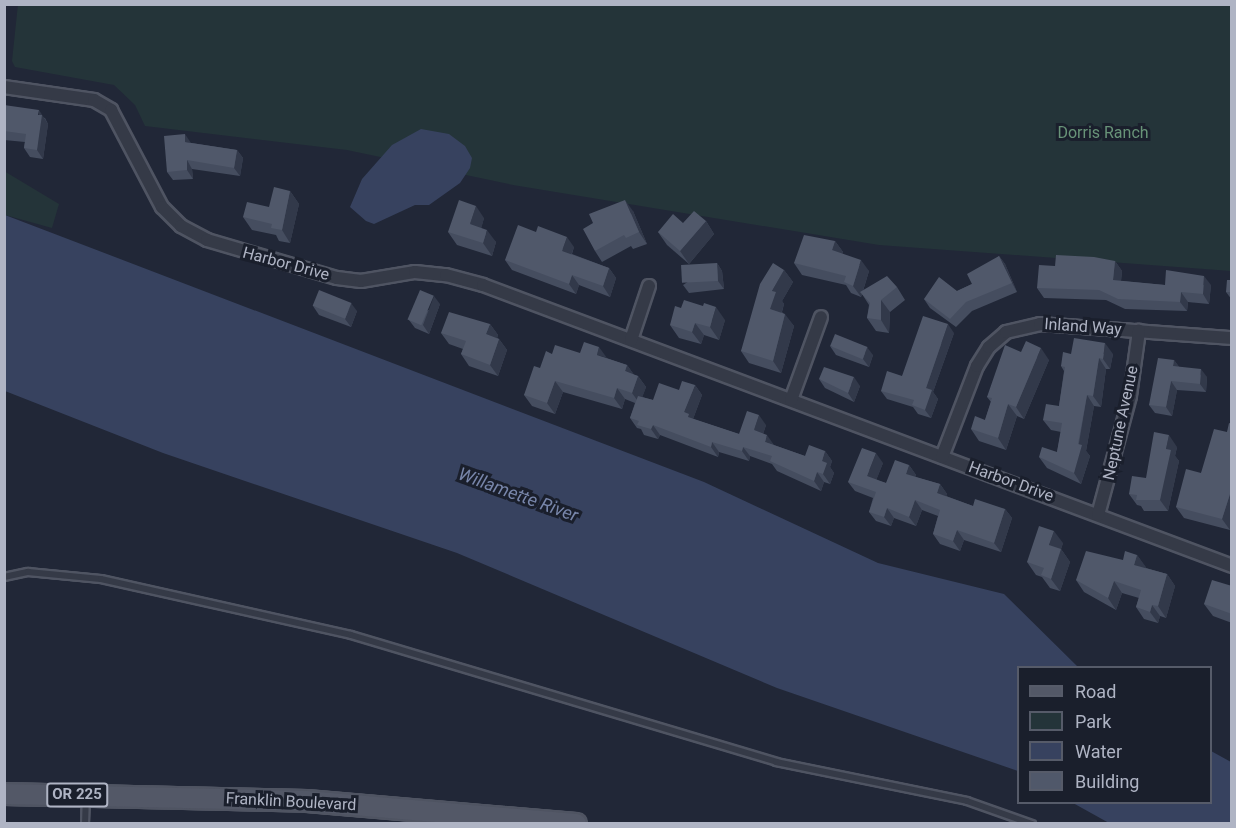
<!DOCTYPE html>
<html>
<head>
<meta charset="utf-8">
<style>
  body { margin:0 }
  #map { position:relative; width:1236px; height:828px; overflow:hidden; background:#212737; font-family:Roboto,sans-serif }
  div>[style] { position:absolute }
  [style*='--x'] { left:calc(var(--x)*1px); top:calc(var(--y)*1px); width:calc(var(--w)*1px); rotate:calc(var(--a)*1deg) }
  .green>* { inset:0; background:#243439 }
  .water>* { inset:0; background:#37425f }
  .roads { filter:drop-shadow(2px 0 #4f5462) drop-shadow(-2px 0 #4f5462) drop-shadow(0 2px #4f5462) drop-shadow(0 -2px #4f5462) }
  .service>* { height:6px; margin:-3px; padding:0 3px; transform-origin:3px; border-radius:3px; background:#353a47 }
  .minor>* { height:12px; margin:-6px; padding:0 6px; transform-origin:6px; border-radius:6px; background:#353a47 }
  .primary>* { height:20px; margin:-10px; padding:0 10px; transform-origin:10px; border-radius:10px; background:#535867 }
  .wall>* { inset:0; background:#454d5f }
  .shaded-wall>* { inset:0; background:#32394a }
  .building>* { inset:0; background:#50586a; transform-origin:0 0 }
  span { translate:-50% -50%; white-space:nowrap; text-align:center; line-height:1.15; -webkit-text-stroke:6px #1a1f2c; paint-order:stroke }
  .shield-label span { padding:2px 4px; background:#1a1f2c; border:2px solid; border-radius:4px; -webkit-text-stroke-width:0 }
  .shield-label { font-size:15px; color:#afb4c4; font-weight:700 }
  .park-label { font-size:16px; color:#689378 }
  .street-label { font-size:16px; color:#afb4c4 }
  .water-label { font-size:18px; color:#7886aa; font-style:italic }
  .frame { position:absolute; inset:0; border:6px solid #afb4c4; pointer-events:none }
  .legend { position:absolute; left:1017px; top:666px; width:195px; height:138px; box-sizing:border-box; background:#1a1f2c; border:2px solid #565b69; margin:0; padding:8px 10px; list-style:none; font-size:18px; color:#afb4c4 }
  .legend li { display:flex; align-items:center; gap:12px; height:30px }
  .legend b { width:30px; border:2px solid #565b69 }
</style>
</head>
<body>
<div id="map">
  <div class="green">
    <i style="clip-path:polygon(18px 4px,1231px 5px,1231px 271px,879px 245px,513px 185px,347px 150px,145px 126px,135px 105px,114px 85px,15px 67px,12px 61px)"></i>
    <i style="clip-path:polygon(4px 171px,59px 204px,52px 228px,5px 215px)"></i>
  </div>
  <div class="water">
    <i style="clip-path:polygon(421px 129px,449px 134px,465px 146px,472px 158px,470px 168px,460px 183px,429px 205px,415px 205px,374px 224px,366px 221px,350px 207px,362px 179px,392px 145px)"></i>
    <i style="clip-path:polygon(5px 215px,704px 482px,878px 563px,1004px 594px,1078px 667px,1018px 668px,1018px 771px,777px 688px,457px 553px,163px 453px,5px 391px)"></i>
    <i style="clip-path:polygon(1211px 751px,1231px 762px,1231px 823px,1109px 823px,1073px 803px,1210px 802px)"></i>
  </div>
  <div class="roads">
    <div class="service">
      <i style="--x:4;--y:577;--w:25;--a:-12"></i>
      <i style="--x:28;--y:572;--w:73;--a:5.5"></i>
      <i style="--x:101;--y:579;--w:256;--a:12.6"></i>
      <i style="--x:351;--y:635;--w:444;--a:16.6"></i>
      <i style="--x:776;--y:762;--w:195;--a:11.5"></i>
      <i style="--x:967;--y:801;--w:69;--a:19.5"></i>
      <i style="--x:85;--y:824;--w:25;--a:-88"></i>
    </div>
    <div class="minor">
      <i style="--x:4;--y:87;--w:91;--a:8.2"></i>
      <i style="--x:94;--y:100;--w:20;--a:30"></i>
      <i style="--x:111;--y:110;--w:110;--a:62.3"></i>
      <i style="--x:162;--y:207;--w:27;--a:45"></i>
      <i style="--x:181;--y:226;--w:30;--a:28"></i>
      <i style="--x:207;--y:240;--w:135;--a:16.3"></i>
      <i style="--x:337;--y:278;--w:24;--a:7"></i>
      <i style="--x:361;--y:281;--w:55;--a:-9.5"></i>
      <i style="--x:415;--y:272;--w:31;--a:6"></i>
      <i style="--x:446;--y:275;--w:38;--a:15"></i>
      <i style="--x:483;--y:285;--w:800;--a:20.56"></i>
      <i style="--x:631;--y:340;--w:57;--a:-71.6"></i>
      <i style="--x:791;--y:400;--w:88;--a:-70.1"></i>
      <i style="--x:942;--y:457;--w:97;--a:-69"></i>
      <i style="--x:977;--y:366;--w:22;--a:-58"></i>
      <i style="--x:989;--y:347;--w:23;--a:-41"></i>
      <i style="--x:1006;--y:332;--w:35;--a:-13"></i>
      <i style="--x:1040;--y:324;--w:193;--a:4.2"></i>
      <i style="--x:1098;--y:515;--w:123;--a:-74.9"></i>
      <i style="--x:1130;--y:396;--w:66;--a:-82.1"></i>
    </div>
    <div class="primary">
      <i style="--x:4;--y:794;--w:303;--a:1.3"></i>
      <i style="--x:307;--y:801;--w:270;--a:4.9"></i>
    </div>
  </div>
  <div class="wall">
    <i style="clip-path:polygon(4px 105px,45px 118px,48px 124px,43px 159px,30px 157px,24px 148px,25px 142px,4px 140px)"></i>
    <i style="clip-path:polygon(191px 143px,237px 150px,243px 158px,240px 176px,192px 169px,193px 179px,173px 180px,167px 172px)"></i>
    <i style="clip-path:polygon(290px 191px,299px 204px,290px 243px,279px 241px,276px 235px,252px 230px,243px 217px,269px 207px)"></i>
    <i style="clip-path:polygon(633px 211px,647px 244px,633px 249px,631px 246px,602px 262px,595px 251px)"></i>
    <i style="clip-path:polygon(484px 218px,481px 228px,496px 242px,492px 256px,457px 245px,448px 232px)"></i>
    <i style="clip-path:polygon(706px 221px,714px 234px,689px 264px,667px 245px,658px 232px,683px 223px)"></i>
    <i style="clip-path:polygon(835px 241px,843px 252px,842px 254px,869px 271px,863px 291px,897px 287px,905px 300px,890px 312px,889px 333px,876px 331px,867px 318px,869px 305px,862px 294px,861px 297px,851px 293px,846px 285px,802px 275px,794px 263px)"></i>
    <i style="clip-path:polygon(574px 247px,572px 254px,609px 268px,616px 278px,610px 297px,579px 285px,576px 294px,512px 270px,505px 260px)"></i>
    <i style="clip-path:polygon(999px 256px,1005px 264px,1017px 292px,972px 311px,956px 327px,930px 308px,924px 299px,957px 291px,972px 284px)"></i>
    <i style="clip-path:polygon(1115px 261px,1122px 271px,1121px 281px,1165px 285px,1211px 285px,1209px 304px,1188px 302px,1187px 311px,1125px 309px,1106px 300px,1044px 298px,1037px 288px,1055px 266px)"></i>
    <i style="clip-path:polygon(717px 263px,722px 271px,724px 289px,689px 293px,683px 285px)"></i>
    <i style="clip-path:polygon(784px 270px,793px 282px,782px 301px,784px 304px,782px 312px,794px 326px,781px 373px,749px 363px,741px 351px)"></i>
    <i style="clip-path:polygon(1232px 280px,1232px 300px,1226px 292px)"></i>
    <i style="clip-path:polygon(440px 304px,429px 334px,415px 328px,409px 320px)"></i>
    <i style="clip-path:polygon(313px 306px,357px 311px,351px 327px,319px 315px)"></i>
    <i style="clip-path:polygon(725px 320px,719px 340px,704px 335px,701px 344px,679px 338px,670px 325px)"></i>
    <i style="clip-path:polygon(490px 324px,498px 335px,497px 338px,499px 339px,507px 350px,498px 376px,469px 366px,461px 354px,463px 349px,449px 344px,441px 333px)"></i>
    <i style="clip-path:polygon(954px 333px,933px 392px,938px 399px,931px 418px,918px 414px,913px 407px,887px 399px,881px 391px,902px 376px)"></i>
    <i style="clip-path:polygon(830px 346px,873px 355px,869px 367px,836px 355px)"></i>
    <i style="clip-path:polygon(1021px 352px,1049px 360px,1024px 419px,1017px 416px,1006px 450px,979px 441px,971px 429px,985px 420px,991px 402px,987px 397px)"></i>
    <i style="clip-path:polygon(580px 353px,606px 358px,627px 365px,634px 375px,638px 376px,646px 387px,642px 397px,653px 400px,679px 390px,695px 385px,702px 395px,693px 419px,739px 434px,766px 425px,763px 434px,774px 445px,805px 456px,825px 451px,832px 461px,830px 467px,834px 473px,830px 484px,824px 482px,821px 491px,777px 471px,772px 464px,750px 456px,749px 461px,719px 452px,718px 457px,660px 435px,658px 439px,644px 435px,641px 429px,637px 428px,630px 418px,635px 403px,625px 399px,622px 409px,563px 392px,555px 414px,532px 406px,524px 395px,552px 354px)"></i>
    <i style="clip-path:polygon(1071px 354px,1113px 354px,1110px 369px,1106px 369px,1101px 407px,1094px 406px,1086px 451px,1090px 456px,1081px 484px,1047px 468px,1039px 457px,1057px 452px,1061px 432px,1051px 430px,1043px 420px,1059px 406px,1064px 371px,1061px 366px)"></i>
    <i style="clip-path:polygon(1174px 360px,1179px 367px,1207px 377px,1206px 392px,1177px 390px,1172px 416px,1155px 413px,1149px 405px)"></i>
    <i style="clip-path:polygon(819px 379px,860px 386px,854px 402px,825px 388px)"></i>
    <i style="clip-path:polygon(1232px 424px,1232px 525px,1230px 530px,1184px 518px,1176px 507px,1201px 473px)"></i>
    <i style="clip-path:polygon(1177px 447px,1175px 456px,1179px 461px,1168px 511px,1144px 511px,1141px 506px,1137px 505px,1129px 494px,1146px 478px)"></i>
    <i style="clip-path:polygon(883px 463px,876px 480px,886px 483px,909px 465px,916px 475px,915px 477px,940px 484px,947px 494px,946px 496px,973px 506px,1005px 509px,1012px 518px,1001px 552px,964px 540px,960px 551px,940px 544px,933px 534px,938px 516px,922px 510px,916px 526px,894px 518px,891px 526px,876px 521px,869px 512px,873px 498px,855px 491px,848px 482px)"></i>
    <i style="clip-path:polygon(1063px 543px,1061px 549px,1070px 562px,1060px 591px,1050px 588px,1042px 577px,1036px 575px,1027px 562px)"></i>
    <i style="clip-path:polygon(1137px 555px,1146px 568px,1167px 574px,1175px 586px,1166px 618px,1160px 616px,1158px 623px,1144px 619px,1136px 607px,1139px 598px,1122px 593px,1116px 610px,1084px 592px,1076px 580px,1123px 560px)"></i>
    <i style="clip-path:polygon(1232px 586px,1232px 623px,1213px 616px,1204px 604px)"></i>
  </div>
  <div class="shaded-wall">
    <i style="clip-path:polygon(39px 110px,48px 124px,43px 159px,37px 150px)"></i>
    <i style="clip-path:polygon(185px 134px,191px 143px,185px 142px)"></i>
    <i style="clip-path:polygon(237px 150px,243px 158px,240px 176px,234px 168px)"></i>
    <i style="clip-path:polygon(187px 160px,192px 169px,193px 179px,187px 170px)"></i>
    <i style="clip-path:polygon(290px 191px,299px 204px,290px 243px,282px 230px)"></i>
    <i style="clip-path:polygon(625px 200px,633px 211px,647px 244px,639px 232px)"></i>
    <i style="clip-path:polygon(476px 206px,484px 218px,479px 237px,470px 224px)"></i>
    <i style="clip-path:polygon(706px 221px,714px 234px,689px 264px,680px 251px)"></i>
    <i style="clip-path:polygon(487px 230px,496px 242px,492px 256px,483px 243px)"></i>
    <i style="clip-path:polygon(567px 237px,574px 247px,569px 261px,562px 251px)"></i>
    <i style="clip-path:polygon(835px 241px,843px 252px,840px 262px,832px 250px)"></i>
    <i style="clip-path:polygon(999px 256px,1005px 264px,1017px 292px,1012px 283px)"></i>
    <i style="clip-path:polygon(861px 260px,869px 271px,861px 297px,853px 286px)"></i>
    <i style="clip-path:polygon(1115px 261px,1122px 271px,1120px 290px,1113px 280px)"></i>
    <i style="clip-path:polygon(717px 263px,722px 271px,724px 289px,718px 281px)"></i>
    <i style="clip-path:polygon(609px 268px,616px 278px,610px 297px,603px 286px)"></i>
    <i style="clip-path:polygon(784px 270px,793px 282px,782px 301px,784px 304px,779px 321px,770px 309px,772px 291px)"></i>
    <i style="clip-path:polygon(572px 275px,579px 285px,576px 294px,569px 284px)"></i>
    <i style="clip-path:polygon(1204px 276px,1211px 285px,1209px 304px,1203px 294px)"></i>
    <i style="clip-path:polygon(1181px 292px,1188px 302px,1187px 311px,1180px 302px)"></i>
    <i style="clip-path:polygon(434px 296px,440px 304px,429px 334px,423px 325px)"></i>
    <i style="clip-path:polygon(881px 300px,890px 312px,889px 333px,881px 320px)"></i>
    <i style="clip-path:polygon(351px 303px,357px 311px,351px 327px,345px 319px)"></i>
    <i style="clip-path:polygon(716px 307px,725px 320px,719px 340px,710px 327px)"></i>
    <i style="clip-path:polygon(785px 314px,794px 326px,781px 373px,773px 361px)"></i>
    <i style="clip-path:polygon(695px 323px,704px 335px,701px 344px,692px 332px)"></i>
    <i style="clip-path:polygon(490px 324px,498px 335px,495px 346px,486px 334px)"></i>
    <i style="clip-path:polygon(948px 324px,954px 333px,933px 392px,938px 399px,931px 418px,925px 410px,926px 388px)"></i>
    <i style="clip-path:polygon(499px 339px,507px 350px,498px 376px,490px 365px)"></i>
    <i style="clip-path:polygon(1105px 343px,1113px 354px,1110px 369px,1103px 359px)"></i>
    <i style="clip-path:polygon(599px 347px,607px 358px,597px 355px)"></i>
    <i style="clip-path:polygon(867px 347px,873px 355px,869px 367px,863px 359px)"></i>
    <i style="clip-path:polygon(1041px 348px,1049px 360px,1024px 419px,1016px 407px)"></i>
    <i style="clip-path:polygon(1099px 358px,1106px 369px,1101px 407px,1093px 396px)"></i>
    <i style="clip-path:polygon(1174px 360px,1180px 368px,1173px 366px)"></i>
    <i style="clip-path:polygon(627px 365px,635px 376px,625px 371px)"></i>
    <i style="clip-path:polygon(1201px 369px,1207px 377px,1206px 392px,1200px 384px)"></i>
    <i style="clip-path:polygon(638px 376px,646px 387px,640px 404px,632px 393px)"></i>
    <i style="clip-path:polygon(854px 377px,860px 386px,854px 402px,848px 393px)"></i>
    <i style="clip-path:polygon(555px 381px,563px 392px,555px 414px,547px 403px)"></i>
    <i style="clip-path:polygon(1171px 381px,1177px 390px,1172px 416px,1166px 407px)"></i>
    <i style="clip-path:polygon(695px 385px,702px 395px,693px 419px,695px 427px,684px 412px)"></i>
    <i style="clip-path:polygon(617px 388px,625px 399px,622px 409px,614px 398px)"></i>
    <i style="clip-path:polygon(1087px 395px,1094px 406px,1086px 451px,1090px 456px,1081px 484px,1074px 473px)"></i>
    <i style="clip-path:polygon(1008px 404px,1017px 416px,1006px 450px,998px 438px)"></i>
    <i style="clip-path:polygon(759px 415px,766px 425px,761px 440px,754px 430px)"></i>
    <i style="clip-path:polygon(653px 425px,660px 435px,658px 439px,651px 429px)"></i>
    <i style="clip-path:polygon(767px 435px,774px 445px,765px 442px)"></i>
    <i style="clip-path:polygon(1169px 435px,1177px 447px,1175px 456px,1179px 461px,1168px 511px,1160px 500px,1166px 449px)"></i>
    <i style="clip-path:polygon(712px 442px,719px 452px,718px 457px,711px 447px)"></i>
    <i style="clip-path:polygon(743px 447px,750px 456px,749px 461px,742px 451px)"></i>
    <i style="clip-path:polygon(825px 451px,832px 461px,830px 467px,834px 473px,830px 484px,823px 474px,822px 461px)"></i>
    <i style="clip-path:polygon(876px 453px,883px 463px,874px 486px,867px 476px)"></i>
    <i style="clip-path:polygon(909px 465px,916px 475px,913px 484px,906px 474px)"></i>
    <i style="clip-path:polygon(817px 472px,824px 482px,821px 491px,814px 481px)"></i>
    <i style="clip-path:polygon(940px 484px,947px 494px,944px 503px,937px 493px)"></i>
    <i style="clip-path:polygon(1230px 494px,1232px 497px,1232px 525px,1230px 530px,1222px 519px)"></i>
    <i style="clip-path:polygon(915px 500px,922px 510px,916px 526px,909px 517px)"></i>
    <i style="clip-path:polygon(887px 508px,894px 518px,891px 526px,884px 517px)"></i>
    <i style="clip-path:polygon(1005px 509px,1012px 518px,1001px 552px,994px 543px)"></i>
    <i style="clip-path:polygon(957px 530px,964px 540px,960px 551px,953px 541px)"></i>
    <i style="clip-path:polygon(1054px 531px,1063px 543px,1058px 558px,1049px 545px)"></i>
    <i style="clip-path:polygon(1061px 549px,1070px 562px,1060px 591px,1051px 579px)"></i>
    <i style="clip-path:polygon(1137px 555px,1146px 567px,1143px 577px,1134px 565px)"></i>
    <i style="clip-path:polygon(1167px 574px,1175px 586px,1166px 618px,1158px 606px)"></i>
    <i style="clip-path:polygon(1114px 581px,1122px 593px,1116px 610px,1108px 598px)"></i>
    <i style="clip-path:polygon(1152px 605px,1160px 616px,1158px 623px,1150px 612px)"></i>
  </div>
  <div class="building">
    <i style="clip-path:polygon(4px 105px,39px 110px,38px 115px,42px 115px,37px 150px,24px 148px,26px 134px,4px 131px)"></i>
    <i style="clip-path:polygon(185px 134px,185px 142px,237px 150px,234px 168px,187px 160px,187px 170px,167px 172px,164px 136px)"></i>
    <i style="clip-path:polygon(274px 187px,290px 191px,282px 230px,271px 228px,272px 224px,243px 217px,247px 202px,269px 207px)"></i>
    <i style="clip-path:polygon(459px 200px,476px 206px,470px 224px,487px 230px,483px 243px,448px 232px)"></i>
    <i style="clip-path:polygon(625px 200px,639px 232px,626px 238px,624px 235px,595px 251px,583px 229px,593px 223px,589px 214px)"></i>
    <i style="clip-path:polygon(694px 211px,706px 221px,680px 251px,658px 232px,673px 214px,683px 223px)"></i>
    <i style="clip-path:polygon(518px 225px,536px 232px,538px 226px,567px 237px,562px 251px,609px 268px,603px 286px,572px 275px,569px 284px,505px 260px)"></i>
    <i style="clip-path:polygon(804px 235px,835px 241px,832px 250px,861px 260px,853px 286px,844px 282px,846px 276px,794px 263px)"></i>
    <i style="clip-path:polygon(1056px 255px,1094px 257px,1115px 261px,1113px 280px,1165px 285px,1166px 270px,1204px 276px,1203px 294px,1181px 292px,1180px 302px,1118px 299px,1099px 290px,1037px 288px,1039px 265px,1055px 266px)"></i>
    <i style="clip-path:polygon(999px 256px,1012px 283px,966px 302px,950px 319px,924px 299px,939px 277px,957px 291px,972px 284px,967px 274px)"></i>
    <i style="left:717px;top:263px;width:18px;height:36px;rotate:87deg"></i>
    <i style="clip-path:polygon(773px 263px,784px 270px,772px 291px,776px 292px,770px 309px,785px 314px,773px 361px,741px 351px,760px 284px)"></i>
    <i style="clip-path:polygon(887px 276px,897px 287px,881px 300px,881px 320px,867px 318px,870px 303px,860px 292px)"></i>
    <i style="clip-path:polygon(1227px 280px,1232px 280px,1232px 292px,1226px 292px)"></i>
    <i style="left:319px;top:290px;width:35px;height:17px;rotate:22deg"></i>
    <i style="left:420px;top:290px;width:15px;height:32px;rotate:23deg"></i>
    <i style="clip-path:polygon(684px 300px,703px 306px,704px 303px,716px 307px,710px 327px,695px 323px,692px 332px,670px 325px,675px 306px,681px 308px)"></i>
    <i style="clip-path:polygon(449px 312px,490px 324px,486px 334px,499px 339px,490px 365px,461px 354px,466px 341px,441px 333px)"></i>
    <i style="clip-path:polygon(923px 316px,948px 324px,926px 388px,932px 390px,925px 410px,912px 405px,914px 400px,881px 391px,887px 371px,902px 376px)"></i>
    <i style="left:835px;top:334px;width:35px;height:13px;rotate:22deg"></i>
    <i style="clip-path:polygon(1074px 338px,1105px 343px,1103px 359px,1099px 358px,1093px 396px,1087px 395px,1078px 444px,1082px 445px,1074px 473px,1039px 457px,1042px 447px,1057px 452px,1062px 423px,1043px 420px,1046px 404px,1059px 406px,1065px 367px,1061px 366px,1063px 352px,1071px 354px)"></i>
    <i style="clip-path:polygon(1026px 341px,1041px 348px,1016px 407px,1008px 404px,998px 438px,971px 429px,975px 416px,985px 420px,992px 398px,987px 397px,1005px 345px,1021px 352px)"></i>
    <i style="clip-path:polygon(584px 342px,599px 347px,597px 355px,627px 365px,625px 371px,638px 376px,632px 393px,617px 388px,614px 398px,555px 381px,547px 403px,524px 395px,534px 366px,540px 368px,546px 351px,552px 354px,555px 345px,580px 353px)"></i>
    <i style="clip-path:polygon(1158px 358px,1174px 360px,1173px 366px,1201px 369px,1200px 384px,1171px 381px,1166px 407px,1149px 405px)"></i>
    <i style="clip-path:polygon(824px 367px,854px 377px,848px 393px,819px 379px)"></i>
    <i style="clip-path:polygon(682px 381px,695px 385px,684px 412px,689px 414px,688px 417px,739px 434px,747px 411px,759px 415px,754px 430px,767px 435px,765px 442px,805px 456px,809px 445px,825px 451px,822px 461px,827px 463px,823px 474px,817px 472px,814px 481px,770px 461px,772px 456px,743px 447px,742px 451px,712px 442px,711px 447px,653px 425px,651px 429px,637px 425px,639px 421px,630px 418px,638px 396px,653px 400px,659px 383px,679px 390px)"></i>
    <i style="clip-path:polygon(1229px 423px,1232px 424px,1232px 495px,1230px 494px,1222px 519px,1176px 507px,1186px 469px,1201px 473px,1214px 429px,1227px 432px)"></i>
    <i style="clip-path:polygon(1154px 432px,1169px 435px,1166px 449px,1171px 450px,1160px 500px,1136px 500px,1137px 495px,1129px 494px,1132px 476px,1146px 478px)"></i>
    <i style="clip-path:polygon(862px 448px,876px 453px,867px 476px,886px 483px,895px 460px,909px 465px,906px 474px,940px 484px,937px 493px,973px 506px,975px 499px,1005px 509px,994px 543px,957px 530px,953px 541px,933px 534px,940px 510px,915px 500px,909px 517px,887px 508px,884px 517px,869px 512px,876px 492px,848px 482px)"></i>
    <i style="clip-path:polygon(1039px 526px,1054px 531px,1049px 545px,1061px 549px,1051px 579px,1041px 575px,1044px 568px,1027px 562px)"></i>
    <i style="clip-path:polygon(1086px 551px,1123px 560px,1125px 551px,1137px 555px,1134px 565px,1167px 574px,1158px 606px,1152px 605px,1150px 612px,1136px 607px,1141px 590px,1114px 581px,1108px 598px,1076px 580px)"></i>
    <i style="clip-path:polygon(1212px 580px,1232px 586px,1232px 614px,1204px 604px)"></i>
  </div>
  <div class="shield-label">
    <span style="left:77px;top:795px">OR 225</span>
  </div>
  <div class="park-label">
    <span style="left:1103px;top:133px">Dorris Ranch</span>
  </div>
  <div class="street-label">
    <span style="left:286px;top:264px;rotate:15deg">Harbor Drive</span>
    <span style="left:1083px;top:327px;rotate:4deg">Inland Way</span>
    <span style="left:1121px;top:423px;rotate:-78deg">Neptune Avenue</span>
    <span style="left:1011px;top:482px;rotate:20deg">Harbor Drive</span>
    <span style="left:291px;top:802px;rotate:3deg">Franklin Boulevard</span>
  </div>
  <div class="water-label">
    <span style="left:518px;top:495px;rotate:20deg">Willamette River</span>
  </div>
  <div class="frame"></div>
  <ul class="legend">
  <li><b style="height:8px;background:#535867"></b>Road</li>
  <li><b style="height:16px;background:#243439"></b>Park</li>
  <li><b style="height:16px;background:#37425f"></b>Water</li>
  <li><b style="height:16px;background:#50586a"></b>Building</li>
  </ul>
</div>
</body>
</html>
